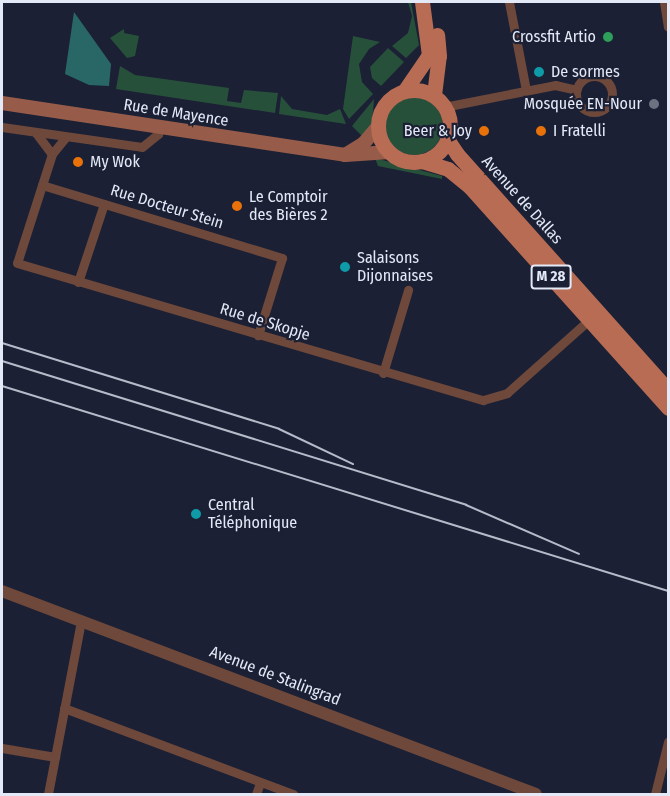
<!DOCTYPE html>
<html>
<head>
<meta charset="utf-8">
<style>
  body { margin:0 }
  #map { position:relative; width:670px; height:796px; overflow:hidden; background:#1b2034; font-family:"Fira Sans Condensed",sans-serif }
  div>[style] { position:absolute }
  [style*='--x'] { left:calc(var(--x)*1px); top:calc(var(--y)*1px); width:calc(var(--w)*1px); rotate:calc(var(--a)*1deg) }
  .green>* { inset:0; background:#27503b }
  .round { border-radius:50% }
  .water>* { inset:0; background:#296767 }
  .minor>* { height:9px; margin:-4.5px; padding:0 4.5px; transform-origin:4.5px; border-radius:4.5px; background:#6d483b }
  .minor>.ring { margin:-4.5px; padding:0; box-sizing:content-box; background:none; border:9px solid #6d483b; border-radius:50% }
  .tertiary>* { height:12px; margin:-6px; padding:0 6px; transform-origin:6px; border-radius:6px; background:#6d483b }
  .secondary>* { height:14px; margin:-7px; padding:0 7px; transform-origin:7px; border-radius:7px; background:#975c49 }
  .primary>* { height:15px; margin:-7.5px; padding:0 7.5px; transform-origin:7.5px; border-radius:7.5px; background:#b86c53 }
  .primary>.ring { margin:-7.5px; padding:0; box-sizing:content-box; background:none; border:15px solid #b86c53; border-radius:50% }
  .rail>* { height:2px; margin:-1px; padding:0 1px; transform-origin:1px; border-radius:1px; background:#b6bbca }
  .dots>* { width:16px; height:16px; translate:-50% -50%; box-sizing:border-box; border:3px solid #1b2034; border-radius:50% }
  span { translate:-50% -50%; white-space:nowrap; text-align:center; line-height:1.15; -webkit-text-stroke:4.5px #1b2034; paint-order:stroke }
  .shield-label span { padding:2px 4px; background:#1b2034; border:2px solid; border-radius:4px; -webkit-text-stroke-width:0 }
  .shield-label { font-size:15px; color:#e4e9f7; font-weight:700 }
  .poi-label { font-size:16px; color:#e4e9f7 }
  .right { translate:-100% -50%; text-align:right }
  .left { translate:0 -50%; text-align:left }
  .street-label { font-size:16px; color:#e4e9f7 }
  .frame { position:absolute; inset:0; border:3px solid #e4e9f7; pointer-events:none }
</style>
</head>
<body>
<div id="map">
  <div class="green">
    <i style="clip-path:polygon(408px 2px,411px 2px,419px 45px,406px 58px,392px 46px,408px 33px,412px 16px)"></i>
    <i style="clip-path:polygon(124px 29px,124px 33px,139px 36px,135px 56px,127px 58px,110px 38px)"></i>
    <i style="clip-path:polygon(353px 36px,380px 42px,369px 49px,359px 64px,362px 82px,373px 94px,349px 119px,343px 109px)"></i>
    <i style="clip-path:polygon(388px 48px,404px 62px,381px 86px,372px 78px,370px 67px)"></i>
    <i style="clip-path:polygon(120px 66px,135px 75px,229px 88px,227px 101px,241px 103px,244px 90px,278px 93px,275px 113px,116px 89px)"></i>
    <i style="clip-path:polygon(281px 96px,292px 109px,327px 115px,340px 109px,346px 124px,279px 114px)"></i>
    <i class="round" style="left:385px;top:97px;width:58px;height:58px"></i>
    <i style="clip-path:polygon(374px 99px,372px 124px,364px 138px,352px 126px)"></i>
    <i style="clip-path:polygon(375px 158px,442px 176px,442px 179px,378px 166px)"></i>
  </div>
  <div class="water">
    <i style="clip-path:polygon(74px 12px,111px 64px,109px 86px,89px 85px,65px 74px)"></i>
  </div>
  <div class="minor">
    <i style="--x:509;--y:2;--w:90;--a:79.1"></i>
    <i style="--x:664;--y:2;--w:25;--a:81"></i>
    <i class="ring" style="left:576px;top:76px;width:27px;height:27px"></i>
    <i style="--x:444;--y:107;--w:113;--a:-11.2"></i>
    <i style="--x:555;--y:85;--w:22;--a:13"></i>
    <i style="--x:2;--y:127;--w:141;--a:8.1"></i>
    <i style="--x:142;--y:147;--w:21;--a:-39"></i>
    <i style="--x:158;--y:134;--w:7;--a:-82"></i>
    <i style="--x:36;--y:133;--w:26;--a:53"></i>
    <i style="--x:52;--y:154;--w:22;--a:-51"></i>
    <i style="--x:52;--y:154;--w:114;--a:107.8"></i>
    <i style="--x:17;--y:263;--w:486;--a:16.4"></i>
    <i style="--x:483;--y:400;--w:25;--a:-16"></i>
    <i style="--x:507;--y:393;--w:111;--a:-41.7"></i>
    <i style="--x:42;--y:185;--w:251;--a:16.9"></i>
    <i style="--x:282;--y:258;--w:81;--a:107.3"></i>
    <i style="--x:78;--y:282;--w:82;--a:-71.6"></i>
    <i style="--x:383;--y:373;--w:87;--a:-73.2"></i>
    <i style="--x:64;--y:708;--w:245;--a:20.6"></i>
    <i style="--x:2;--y:748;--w:54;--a:9.6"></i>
    <i style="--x:48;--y:794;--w:176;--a:-79.2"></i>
    <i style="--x:256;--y:794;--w:12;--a:-70"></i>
    <i style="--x:655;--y:794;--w:54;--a:-76"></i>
  </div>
  <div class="tertiary">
    <i style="--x:2;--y:591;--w:571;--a:20.81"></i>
  </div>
  <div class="secondary">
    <i style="--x:2;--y:103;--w:347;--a:8.6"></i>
    <i style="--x:345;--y:155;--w:45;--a:-3.8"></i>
    <i style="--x:345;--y:155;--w:22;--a:-32"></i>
    <i style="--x:364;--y:143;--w:23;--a:-50"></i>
  </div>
  <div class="primary">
    <i style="--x:405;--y:90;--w:42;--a:-55.6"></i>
    <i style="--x:429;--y:55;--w:53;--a:-97.5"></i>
    <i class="ring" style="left:378px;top:90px;width:57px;height:57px"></i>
    <i style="--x:434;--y:95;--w:39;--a:-83"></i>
    <i style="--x:439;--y:56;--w:21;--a:-95"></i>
    <i style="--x:447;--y:139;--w:18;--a:56"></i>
    <i style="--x:457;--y:154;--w:317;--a:48.2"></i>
    <i style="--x:422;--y:161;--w:27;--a:17"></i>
    <i style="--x:448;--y:169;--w:28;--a:39"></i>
    <i style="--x:470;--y:187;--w:297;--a:48.1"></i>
  </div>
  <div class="rail">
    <i style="--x:2;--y:343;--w:290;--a:17.2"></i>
    <i style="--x:279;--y:429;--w:82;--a:25.3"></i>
    <i style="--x:2;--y:361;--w:486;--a:17.2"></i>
    <i style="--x:466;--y:505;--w:123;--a:23.4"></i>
    <i style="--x:2;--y:386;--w:697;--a:17.11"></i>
  </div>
  <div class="dots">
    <i style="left:608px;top:37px;background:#2e9e5b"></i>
    <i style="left:539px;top:72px;background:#0f9aa8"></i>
    <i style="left:654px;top:104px;background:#6b7280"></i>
    <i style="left:484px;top:131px;background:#e8710a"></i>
    <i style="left:541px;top:131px;background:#e8710a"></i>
    <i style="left:78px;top:162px;background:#e8710a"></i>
    <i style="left:237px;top:206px;background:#e8710a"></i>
    <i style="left:345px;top:267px;background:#0f9aa8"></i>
    <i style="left:196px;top:514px;background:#0f9aa8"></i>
  </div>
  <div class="shield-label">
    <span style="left:551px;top:277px">M 28</span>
  </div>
  <div class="poi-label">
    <span class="right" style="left:596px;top:37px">Crossfit Artio</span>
    <span class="left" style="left:551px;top:72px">De sormes</span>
    <span class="right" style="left:642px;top:104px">Mosquée EN-Nour</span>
    <span class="right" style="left:472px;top:131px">Beer &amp; Joy</span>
    <span class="left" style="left:553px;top:131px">I Fratelli</span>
    <span class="left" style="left:90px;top:162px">My Wok</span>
    <span class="left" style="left:249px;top:206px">Le Comptoir<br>des Bières 2</span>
    <span class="left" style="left:357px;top:267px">Salaisons<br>Dijonnaises</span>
    <span class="left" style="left:208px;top:514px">Central<br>Téléphonique</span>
  </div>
  <div class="street-label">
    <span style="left:176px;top:113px;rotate:9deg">Rue de Mayence</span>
    <span style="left:522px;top:200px;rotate:48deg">Avenue de Dallas</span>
    <span style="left:167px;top:207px;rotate:17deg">Rue Docteur Stein</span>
    <span style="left:265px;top:322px;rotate:17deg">Rue de Skopje</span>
    <span style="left:275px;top:676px;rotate:21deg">Avenue de Stalingrad</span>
  </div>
  <div class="frame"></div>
</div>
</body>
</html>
